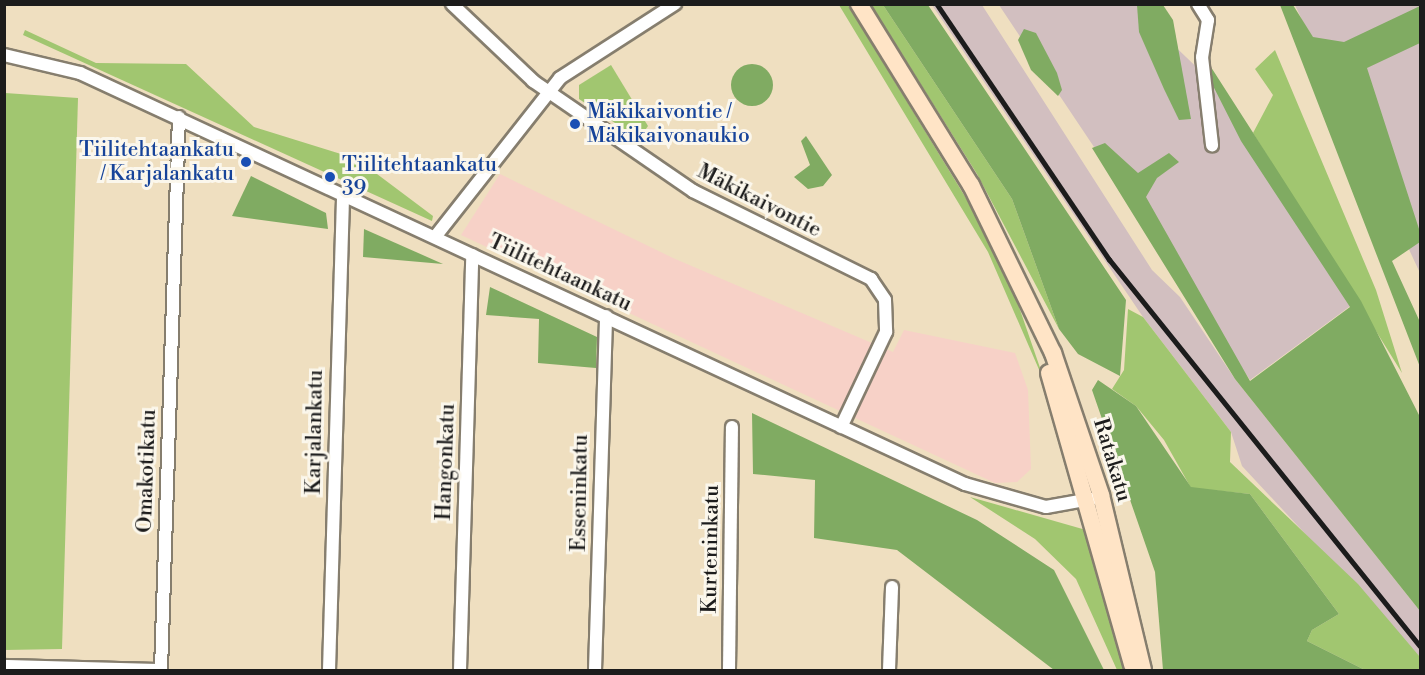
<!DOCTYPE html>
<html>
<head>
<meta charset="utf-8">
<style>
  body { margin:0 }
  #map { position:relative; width:1425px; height:675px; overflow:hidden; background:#efdfc0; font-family:"Libre Bodoni",serif }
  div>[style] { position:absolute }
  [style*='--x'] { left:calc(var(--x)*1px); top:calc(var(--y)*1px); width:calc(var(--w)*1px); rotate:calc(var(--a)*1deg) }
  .built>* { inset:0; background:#f7d1c7 }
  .industrial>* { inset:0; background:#d2bfc0 }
  .green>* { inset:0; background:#a1c670 }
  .forest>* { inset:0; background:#80ab62 }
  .round { border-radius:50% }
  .roads { filter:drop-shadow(2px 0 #867e6e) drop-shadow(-2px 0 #867e6e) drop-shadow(0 2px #867e6e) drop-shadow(0 -2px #867e6e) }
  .minor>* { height:12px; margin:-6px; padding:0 6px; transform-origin:6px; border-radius:6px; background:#fff }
  .secondary>* { height:16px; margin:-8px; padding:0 8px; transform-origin:8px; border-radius:8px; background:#ffe4c6 }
  .rail>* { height:4.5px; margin:-2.25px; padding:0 2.25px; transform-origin:2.25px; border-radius:2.25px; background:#1c1c1c }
  .dots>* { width:16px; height:16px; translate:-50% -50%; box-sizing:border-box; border:3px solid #fbf7ec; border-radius:50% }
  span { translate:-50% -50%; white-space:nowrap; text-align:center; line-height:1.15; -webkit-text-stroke:6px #fbf7ec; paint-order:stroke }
  .transit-label { font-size:21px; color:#164399 }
  .left { translate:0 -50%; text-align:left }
  .right { translate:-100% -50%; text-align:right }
  .street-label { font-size:21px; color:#1c1c1c }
  .frame { position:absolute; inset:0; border:6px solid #1c1c1c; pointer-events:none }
</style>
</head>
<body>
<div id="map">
  <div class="built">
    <i style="clip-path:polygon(500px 174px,673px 258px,893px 352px,904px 330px,1015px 353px,1028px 390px,1031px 469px,1017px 482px,995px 483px,461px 235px)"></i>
  </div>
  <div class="industrial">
    <i style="clip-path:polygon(932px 5px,982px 5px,1152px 270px,1180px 297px,1235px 379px,1420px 611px,1420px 657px,1242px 466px,1231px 432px,1143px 317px)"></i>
    <i style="clip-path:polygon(999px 5px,1144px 5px,1162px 34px,1210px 80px,1353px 304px,1250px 380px)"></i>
    <i style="clip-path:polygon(1295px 5px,1420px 5px,1420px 273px)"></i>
  </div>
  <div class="green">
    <i style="clip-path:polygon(839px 5px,848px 5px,972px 208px,1009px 278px,1047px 388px,988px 252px)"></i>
    <i style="clip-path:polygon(871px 5px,883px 5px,1012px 199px,1059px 329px,977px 174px)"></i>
    <i style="clip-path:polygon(25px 30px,96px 63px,186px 64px,254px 127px,357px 159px,433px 216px,432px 221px,23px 35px)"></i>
    <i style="clip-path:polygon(1275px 50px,1376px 290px,1402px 373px,1253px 133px,1273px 95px,1255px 69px)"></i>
    <i style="clip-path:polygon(611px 65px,648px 126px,639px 139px,579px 99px,579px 85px)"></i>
    <i style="clip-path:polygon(5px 93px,78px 98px,62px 649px,5px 650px)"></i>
    <i style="clip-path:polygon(1128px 309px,1143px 317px,1231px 432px,1230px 462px,1358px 584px,1420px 657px,1420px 670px,1365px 670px,1307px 641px,1312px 630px,1339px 614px,1250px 494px,1191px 488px,1164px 440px,1136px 406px,1112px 389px,1124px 370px)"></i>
    <i style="clip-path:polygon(970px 497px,1086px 530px,1127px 670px,1117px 670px,1076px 579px,1035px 539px)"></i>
  </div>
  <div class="forest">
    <i style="clip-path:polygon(883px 5px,928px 5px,1126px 300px,1120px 376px,1078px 354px,1059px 329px,1012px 199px)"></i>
    <i style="clip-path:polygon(1137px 5px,1163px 5px,1173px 20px,1191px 119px,1179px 120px,1164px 89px,1139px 32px)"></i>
    <i style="clip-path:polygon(1280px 5px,1293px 5px,1313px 37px,1344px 42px,1420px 6px,1420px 43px,1367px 68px,1420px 232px,1420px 242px,1392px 261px,1420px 322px,1420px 367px)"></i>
    <i style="clip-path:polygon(1024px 29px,1036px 33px,1057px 73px,1062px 90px,1058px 96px,1031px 70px,1018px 40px)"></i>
    <i style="clip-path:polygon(1209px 64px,1361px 301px,1419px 415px,1420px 611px,1235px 379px,1092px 148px,1105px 143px,1138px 173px,1169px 153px,1179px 162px,1157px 178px,1146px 197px,1250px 381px,1350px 307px,1241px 141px,1207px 74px)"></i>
    <i class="round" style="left:731px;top:64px;width:42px;height:42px"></i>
    <i style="clip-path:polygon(806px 136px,832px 175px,823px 186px,808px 189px,794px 177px,810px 165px,801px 141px)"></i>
    <i style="clip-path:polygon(251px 176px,326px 213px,328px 229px,232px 216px)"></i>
    <i style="clip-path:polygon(364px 229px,443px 264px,363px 257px)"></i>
    <i style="clip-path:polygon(490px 287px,597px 337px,596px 368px,538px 363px,539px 319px,486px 315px)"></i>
    <i style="clip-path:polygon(1098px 380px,1136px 406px,1191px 487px,1250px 494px,1339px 614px,1312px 630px,1307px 641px,1365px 670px,1163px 670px,1155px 572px,1092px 390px)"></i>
    <i style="clip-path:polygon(752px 413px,977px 520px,1054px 570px,1104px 670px,1054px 670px,897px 550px,814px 538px,815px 480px,753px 474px)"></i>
  </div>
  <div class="roads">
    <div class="minor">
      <i style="--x:452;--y:4;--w:112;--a:43.5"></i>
      <i style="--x:533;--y:81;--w:194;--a:34.5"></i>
      <i style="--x:693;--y:191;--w:199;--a:26.3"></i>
      <i style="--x:871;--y:279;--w:25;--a:56"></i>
      <i style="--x:885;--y:300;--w:32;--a:88"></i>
      <i style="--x:886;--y:332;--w:105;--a:115.3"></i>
      <i style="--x:1198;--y:4;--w:19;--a:58"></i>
      <i style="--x:1208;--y:20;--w:37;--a:99"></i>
      <i style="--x:1202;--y:57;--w:89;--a:83.5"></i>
      <i style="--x:4;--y:55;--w:78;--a:13.3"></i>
      <i style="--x:80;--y:73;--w:976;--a:24.91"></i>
      <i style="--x:965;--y:484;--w:84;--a:15.9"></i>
      <i style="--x:1046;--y:507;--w:46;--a:-10.1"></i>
      <i style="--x:435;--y:237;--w:202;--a:-51.8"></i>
      <i style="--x:560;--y:78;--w:137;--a:-32.8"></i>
      <i style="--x:4;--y:666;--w:157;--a:1.5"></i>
      <i style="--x:161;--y:670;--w:553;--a:-88.14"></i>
      <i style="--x:329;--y:670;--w:475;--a:-88.3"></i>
      <i style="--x:460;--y:670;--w:415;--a:-88.3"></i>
      <i style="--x:595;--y:670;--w:354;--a:-88.2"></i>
      <i style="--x:729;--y:670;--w:243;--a:-89.3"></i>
      <i style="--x:889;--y:670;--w:83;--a:-87.9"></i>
    </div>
    <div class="secondary">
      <i style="--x:859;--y:4;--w:213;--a:58.3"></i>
      <i style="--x:971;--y:185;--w:187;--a:64"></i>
      <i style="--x:1053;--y:353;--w:150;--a:71.3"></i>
      <i style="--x:1101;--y:495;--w:180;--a:76.5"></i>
      <i style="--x:1049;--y:373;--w:304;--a:74.1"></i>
    </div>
  </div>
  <div class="rail">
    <i style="--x:937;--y:4;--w:308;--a:56"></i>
    <i style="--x:1109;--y:259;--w:496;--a:51.2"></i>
  </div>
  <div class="dots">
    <i style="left:575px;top:124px;background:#1a4fb4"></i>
    <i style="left:246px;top:162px;background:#1a4fb4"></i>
    <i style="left:330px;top:177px;background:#1a4fb4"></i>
  </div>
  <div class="transit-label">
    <span class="left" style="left:587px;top:124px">Mäkikaivontie /<br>Mäkikaivonaukio</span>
    <span class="right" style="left:234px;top:162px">Tiilitehtaankatu<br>/ Karjalankatu</span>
    <span class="left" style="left:342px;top:177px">Tiilitehtaankatu<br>39</span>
  </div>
  <div class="street-label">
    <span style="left:759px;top:201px;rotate:27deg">Mäkikaivontie</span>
    <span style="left:560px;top:273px;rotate:25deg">Tiilitehtaankatu</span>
    <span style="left:315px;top:432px;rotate:-89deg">Karjalankatu</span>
    <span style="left:1112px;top:460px;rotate:73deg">Ratakatu</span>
    <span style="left:446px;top:462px;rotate:-88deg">Hangonkatu</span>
    <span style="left:147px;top:471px;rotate:-88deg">Omakotikatu</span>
    <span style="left:580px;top:493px;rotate:-89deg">Esseninkatu</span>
    <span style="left:711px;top:549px;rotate:-89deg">Kurteninkatu</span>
  </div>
  <div class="frame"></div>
</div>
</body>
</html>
